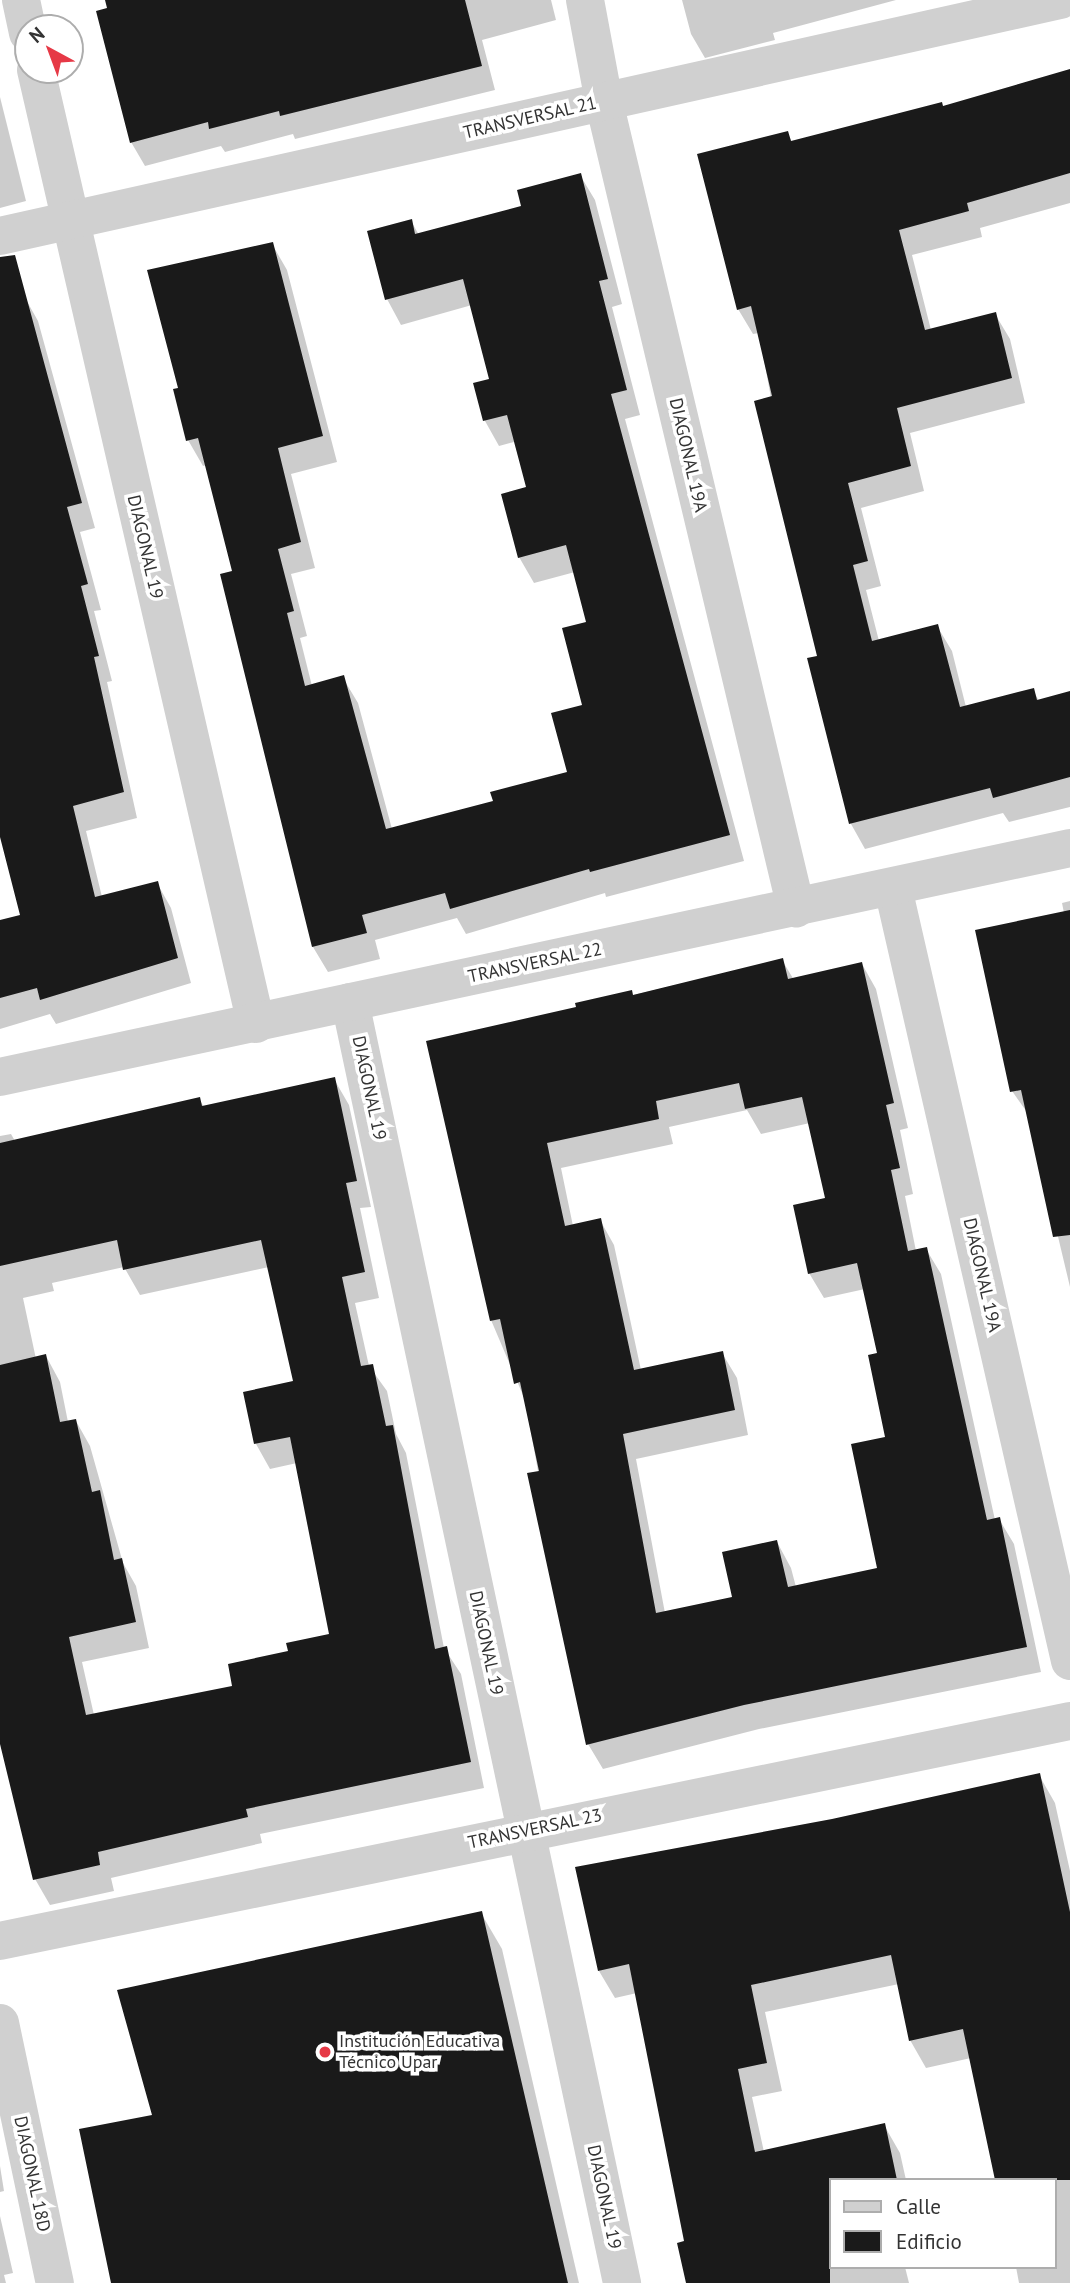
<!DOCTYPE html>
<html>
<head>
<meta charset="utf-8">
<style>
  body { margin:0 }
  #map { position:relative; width:1070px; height:2283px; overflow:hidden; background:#fff; font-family:"PT Sans",sans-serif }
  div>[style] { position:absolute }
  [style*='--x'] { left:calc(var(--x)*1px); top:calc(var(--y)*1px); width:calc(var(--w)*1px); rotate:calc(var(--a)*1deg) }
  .shadow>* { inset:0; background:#0003 }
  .building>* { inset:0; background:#1a1a1a }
  .minor>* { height:38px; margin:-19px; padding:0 19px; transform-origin:19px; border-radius:19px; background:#d0d0d0 }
  .tertiary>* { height:38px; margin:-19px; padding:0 19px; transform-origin:19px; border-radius:19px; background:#d0d0d0 }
  .dots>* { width:19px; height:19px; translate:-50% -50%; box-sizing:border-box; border:4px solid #fff; border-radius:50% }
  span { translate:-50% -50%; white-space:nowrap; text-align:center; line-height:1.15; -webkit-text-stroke:7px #fff; paint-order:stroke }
  .street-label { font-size:18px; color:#333 }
  .poi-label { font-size:18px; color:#333 }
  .left { translate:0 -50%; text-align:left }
  .legend { position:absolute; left:829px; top:2178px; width:228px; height:91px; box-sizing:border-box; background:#fff; border:2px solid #adadad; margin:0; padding:9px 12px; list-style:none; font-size:21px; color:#333 }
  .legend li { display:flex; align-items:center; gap:14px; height:35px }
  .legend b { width:35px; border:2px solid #adadad }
  .north { position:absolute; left:14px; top:14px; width:70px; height:70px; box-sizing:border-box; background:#fff; border:2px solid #adadad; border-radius:50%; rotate:319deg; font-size:19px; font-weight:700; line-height:28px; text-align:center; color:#333 }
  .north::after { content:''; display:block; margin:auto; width:24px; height:32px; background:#e63946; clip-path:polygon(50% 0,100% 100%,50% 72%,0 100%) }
</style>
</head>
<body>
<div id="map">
  <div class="shadow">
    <i style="clip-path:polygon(107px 0,551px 0,556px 20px,482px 40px,495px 90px,295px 139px,293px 134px,225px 152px,221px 146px,145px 166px,131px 142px)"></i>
    <i style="clip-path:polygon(682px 0,896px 0,773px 33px,775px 40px,705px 58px,691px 34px)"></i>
    <i style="clip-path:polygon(1070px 72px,1070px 203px,980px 228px,982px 237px,912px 255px,931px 330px,995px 314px,1010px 339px,1025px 403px,910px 433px,924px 491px,861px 508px,881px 586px,866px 590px,879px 641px,937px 626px,952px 651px,966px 707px,1033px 690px,1039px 701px,1070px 693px,1070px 807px,1009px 822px,1003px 813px,865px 849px,851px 824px,809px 659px,819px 657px,759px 333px,753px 334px,738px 309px,787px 133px,792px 142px,943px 108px)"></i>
    <i style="clip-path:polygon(0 97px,26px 201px,0 208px)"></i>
    <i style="clip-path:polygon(580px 175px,595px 200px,622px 304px,612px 307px,640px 415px,625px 419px,744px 861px,606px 897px,605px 893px,466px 934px,457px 918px,375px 940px,380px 959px,328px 972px,313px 947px,222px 575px,234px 572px,207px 465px,203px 466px,188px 440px,180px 389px,272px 244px,287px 270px,337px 462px,291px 474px,315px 568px,291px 574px,307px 636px,300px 638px,312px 686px,343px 678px,358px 703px,392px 829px,495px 803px,569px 774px,585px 706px,588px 623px,575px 572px,534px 583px,519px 557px,528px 488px,514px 442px,499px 446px,485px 421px,475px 384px,491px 380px,472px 305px,401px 325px,387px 299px,411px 221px,419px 235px,523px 208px)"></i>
    <i style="clip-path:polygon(24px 296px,38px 321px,95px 528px,80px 532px,101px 610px,94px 611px,112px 681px,107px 682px,137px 818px,86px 831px,102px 897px,157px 883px,171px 908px,191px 983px,56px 1024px,50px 1014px,0 1029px,0 922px,22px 916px,0 830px,0 302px)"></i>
    <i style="clip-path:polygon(1070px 901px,1070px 1287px,1029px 1115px,1012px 1091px,1064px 913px,1062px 903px)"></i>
    <i style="clip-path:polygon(evenodd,782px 960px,794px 980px,862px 964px,876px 989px,908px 1128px,900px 1130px,913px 1194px,905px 1196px,916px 1251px,926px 1249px,941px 1274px,995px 1520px,999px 1519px,1014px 1544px,1041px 1672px,759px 1729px,603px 1769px,588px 1744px,525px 1400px,491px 1320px,578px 1008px,782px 960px,747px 1110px,761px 1134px,810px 1123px,827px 1200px,809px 1273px,824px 1298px,865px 1289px,879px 1354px,887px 1438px,879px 1569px,796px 1587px,791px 1568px,777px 1542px,734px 1599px,665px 1613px,636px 1459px,748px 1435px,737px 1378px,722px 1353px,641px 1370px,614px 1245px,600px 1220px,573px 1226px,561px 1168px,673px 1144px,669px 1127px,747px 1110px)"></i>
    <i style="clip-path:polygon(evenodd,334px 1079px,349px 1105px,371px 1207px,360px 1208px,379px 1298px,355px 1303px,369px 1366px,387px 1391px,396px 1434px,406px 1453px,444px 1648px,461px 1674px,484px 1788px,260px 1834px,262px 1843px,111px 1878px,114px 1891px,50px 1905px,35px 1879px,0 1735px,0 1136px,11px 1134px,15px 1141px,199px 1099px,204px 1107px,334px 1079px,124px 1267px,140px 1295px,269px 1267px,295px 1382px,256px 1444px,270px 1469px,297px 1463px,331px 1635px,290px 1652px,234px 1687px,94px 1715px,82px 1662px,149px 1648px,136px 1586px,123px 1563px,90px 1446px,76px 1421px,68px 1422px,60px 1382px,46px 1356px,36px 1359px,23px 1298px,54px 1291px,52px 1283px,124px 1267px)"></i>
    <i style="clip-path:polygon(1039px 1775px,1055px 1803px,1070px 1871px,1070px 2283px,1019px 2283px,1016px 2267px,1054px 2267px,1054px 2180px,971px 2058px,926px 2068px,910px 2040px,899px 1984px,765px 2012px,782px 2091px,752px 2097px,764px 2152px,884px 2125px,900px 2153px,906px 2180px,830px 2180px,830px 2267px,905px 2267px,909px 2283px,688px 2283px,686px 2243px,637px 1993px,615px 1998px,599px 1971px,833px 1821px)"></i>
    <i style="clip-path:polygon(481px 1913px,502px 1949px,579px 2283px,113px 2283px,154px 2116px)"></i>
    <i style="clip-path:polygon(0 2166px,4px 2191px,0 2192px)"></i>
    <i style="clip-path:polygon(0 2216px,13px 2273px,4px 2275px,6px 2283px,0 2283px)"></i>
  </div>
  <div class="building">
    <i style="clip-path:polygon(105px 0,465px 0,482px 66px,280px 116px,279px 111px,209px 129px,208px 122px,130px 143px,96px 11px,107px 8px)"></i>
    <i style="clip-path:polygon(1070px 69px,1070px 173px,967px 203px,969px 211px,899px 230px,925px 330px,996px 312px,1012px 378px,897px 408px,911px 466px,848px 483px,868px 561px,853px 565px,872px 641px,938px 624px,960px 707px,1034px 688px,1037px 700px,1070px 691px,1070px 777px,993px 798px,990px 788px,849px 824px,807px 658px,817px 656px,754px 401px,772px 396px,751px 306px,737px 310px,697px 154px,788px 131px,791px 141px,942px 102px,943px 106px)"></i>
    <i style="clip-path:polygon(581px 173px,608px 279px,599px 281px,627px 390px,611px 394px,730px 835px,590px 872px,589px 869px,450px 909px,445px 893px,362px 915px,367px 933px,312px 947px,220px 574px,232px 571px,198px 438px,186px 441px,173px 389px,178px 388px,147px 270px,273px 242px,323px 436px,278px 448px,301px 542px,278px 549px,294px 611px,287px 613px,305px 686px,344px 675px,386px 829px,493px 801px,490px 792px,567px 772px,551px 713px,582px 705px,562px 628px,586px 622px,566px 545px,518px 558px,501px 494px,526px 487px,507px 415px,483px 421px,473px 383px,489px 379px,463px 279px,385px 300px,367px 231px,412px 219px,415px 234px,521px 206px,517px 190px)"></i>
    <i style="clip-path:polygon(15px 255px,82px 503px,67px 507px,88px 584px,81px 586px,99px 656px,94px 657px,124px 792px,73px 806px,95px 897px,158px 881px,178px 958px,40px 1000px,37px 988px,0 998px,0 920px,20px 915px,0 837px,0 257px)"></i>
    <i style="clip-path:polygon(1070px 910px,1070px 1235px,1053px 1237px,1021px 1090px,1010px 1092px,975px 930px)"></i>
    <i style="clip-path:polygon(evenodd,783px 958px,788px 979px,862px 962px,894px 1103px,886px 1105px,900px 1168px,891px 1170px,908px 1251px,927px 1247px,987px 1520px,1000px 1517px,1027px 1647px,744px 1705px,586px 1745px,527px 1473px,539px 1471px,520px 1382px,514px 1384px,500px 1319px,490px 1321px,426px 1041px,576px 1007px,575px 1003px,632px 990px,633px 995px,783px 958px,739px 1083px,745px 1109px,802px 1097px,825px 1198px,793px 1205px,808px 1274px,857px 1263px,877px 1353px,868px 1355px,885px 1437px,851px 1444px,877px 1568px,788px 1587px,777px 1540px,722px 1552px,732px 1597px,656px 1613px,623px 1434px,735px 1410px,723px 1351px,634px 1370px,601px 1218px,565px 1226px,547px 1143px,659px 1119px,656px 1101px,739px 1083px)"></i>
    <i style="clip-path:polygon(335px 1077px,357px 1181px,346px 1183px,365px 1272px,342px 1277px,361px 1366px,373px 1364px,386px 1426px,393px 1425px,435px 1649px,447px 1646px,471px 1762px,246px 1809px,248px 1817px,98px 1852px,100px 1865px,33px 1880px,0 1744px,0 1365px,46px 1354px,60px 1422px,76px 1419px,92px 1492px,100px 1490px,114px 1560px,122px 1558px,136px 1622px,69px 1637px,86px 1715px,232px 1686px,228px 1664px,288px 1651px,286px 1643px,329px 1634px,290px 1437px,254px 1444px,243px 1392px,293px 1381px,261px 1240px,123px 1270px,117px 1240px,0 1266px,0 1143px,200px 1097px,202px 1106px)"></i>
    <i style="clip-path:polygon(1040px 1773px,1070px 1912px,1070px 2180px,995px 2180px,963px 2029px,909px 2041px,891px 1955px,751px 1985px,767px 2063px,738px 2069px,755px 2152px,885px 2123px,897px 2180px,830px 2180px,830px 2283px,686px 2283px,677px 2243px,684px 2241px,629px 1964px,598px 1971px,575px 1867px,832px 1819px)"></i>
    <i style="clip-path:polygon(482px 1911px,568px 2283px,111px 2283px,79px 2129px,152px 2115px,117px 1990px)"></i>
  </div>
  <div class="minor">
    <i style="--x:21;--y:0;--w:34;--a:78"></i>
    <i style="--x:585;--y:0;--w:104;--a:79.4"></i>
    <i style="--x:604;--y:102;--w:829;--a:76.6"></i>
    <i style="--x:36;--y:70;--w:979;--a:77.01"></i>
    <i style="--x:0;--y:236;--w:1086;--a:-12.55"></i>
    <i style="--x:893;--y:888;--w:793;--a:77.1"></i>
    <i style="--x:350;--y:1002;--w:1310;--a:78.01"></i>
    <i style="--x:0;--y:1077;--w:1094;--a:-12.08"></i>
    <i style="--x:0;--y:2023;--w:266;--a:78.1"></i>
  </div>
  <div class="tertiary">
    <i style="--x:0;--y:1941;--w:1092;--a:-11.62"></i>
  </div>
  <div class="dots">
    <i style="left:325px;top:2052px;background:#e63946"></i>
  </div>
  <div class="street-label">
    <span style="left:530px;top:118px;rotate:-13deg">TRANSVERSAL 21</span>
    <span style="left:688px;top:455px;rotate:77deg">DIAGONAL 19A</span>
    <span style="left:145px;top:547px;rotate:77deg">DIAGONAL 19</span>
    <span style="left:535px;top:963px;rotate:-12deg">TRANSVERSAL 22</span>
    <span style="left:369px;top:1088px;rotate:78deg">DIAGONAL 19</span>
    <span style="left:982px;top:1275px;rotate:77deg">DIAGONAL 19A</span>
    <span style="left:486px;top:1643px;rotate:78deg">DIAGONAL 19</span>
    <span style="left:535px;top:1829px;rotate:-12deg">TRANSVERSAL 23</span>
    <span style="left:32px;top:2174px;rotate:78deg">DIAGONAL 18D</span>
    <span style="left:604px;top:2197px;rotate:78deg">DIAGONAL 19</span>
  </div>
  <div class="poi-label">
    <span class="left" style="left:339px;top:2052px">Institución Educativa<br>Técnico Upar</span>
  </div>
  <ul class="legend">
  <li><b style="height:9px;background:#d0d0d0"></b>Calle</li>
  <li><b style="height:19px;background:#1a1a1a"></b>Edificio</li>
  </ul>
  <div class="north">N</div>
</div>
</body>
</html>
